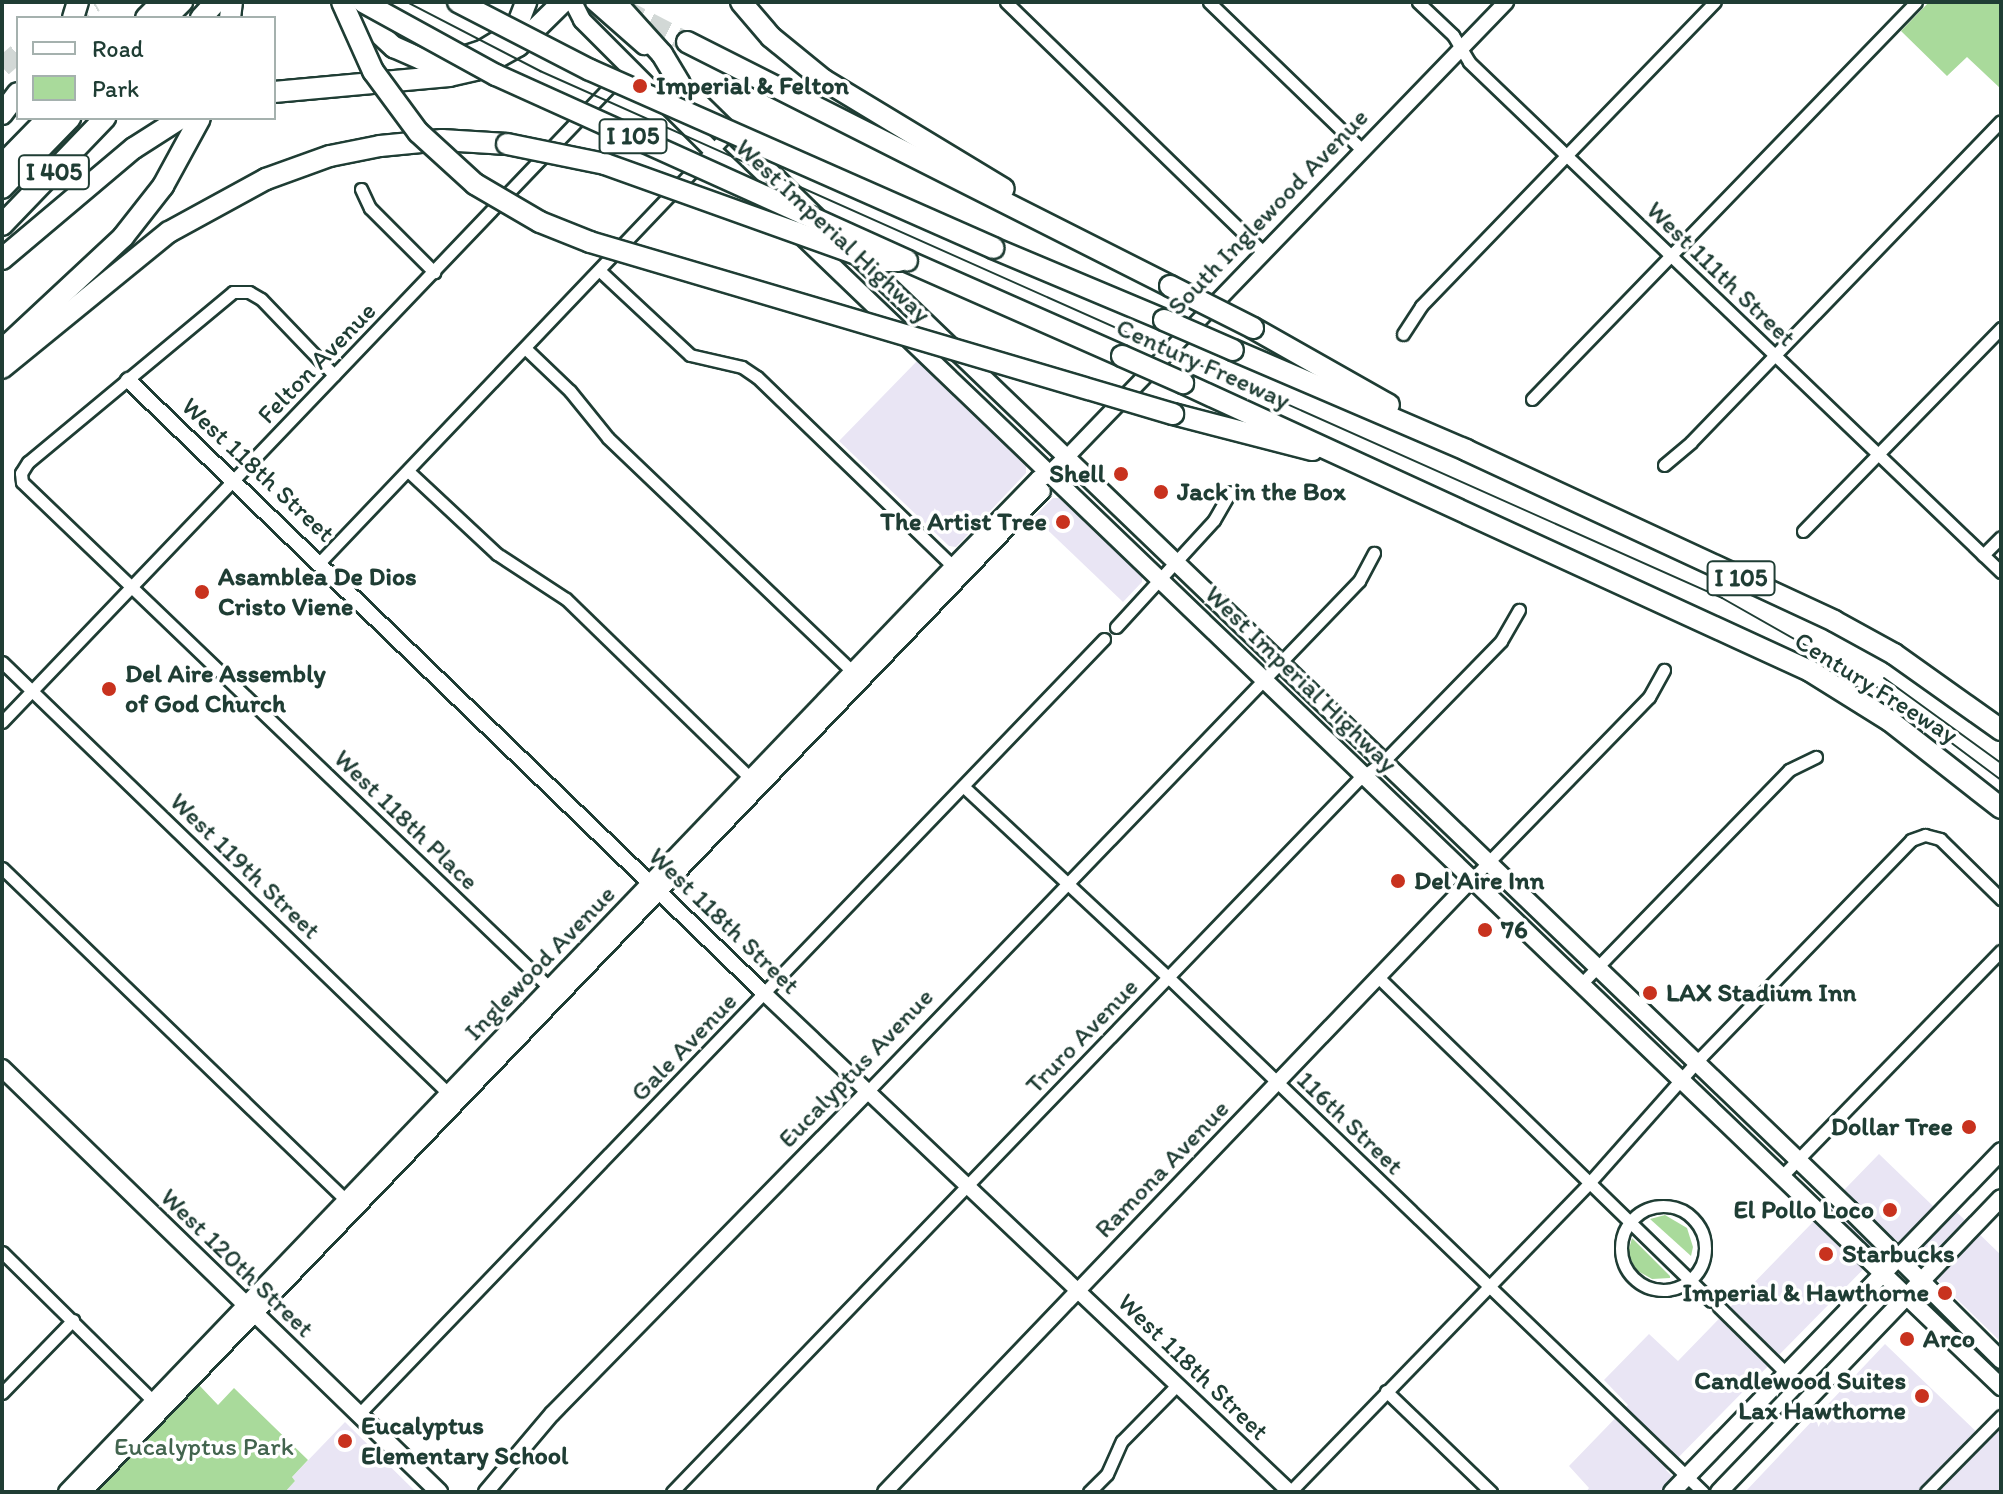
<!DOCTYPE html>
<html>
<head>
<meta charset="utf-8">
<style>
  body { margin:0 }
  #map { position:relative; width:2003px; height:1494px; overflow:hidden; background:#fff; font-family:Itim,sans-serif }
  div>[style] { position:absolute }
  [style*='--x'] { left:calc(var(--x)*1px); top:calc(var(--y)*1px); width:calc(var(--w)*1px); rotate:calc(var(--a)*1deg) }
  .built>* { inset:0; background:#e9e5f4 }
  .green>* { inset:0; background:#a9da9b }
  .motorway-tunnel>* { height:20px; margin-top:-10px; transform-origin:0; background:repeating-linear-gradient(90deg,#d2d8d6 0 20px,transparent 0 30px) }
  .roads { filter:drop-shadow(2px 0 #1f3d34) drop-shadow(-2px 0 #1f3d34) drop-shadow(0 2px #1f3d34) drop-shadow(0 -2px #1f3d34) }
  .minor>* { height:11px; margin:-5.5px; padding:0 5.5px; transform-origin:5.5px; border-radius:5.5px; background:#fff }
  .minor>.ring { margin:-5.5px; padding:0; box-sizing:content-box; background:none; border:11px solid #fff; border-radius:50% }
  .tertiary>* { height:14px; margin:-7px; padding:0 7px; transform-origin:7px; border-radius:7px; background:#fff }
  .secondary>* { height:16px; margin:-8px; padding:0 8px; transform-origin:8px; border-radius:8px; background:#fff }
  .primary>* { height:16px; margin:-8px; padding:0 8px; transform-origin:8px; border-radius:8px; background:#fff }
  .motorway>* { height:20px; margin:-10px; padding:0 10px; transform-origin:10px; border-radius:10px; background:#fff }
  .tram>* { height:2px; margin:-1px; padding:0 1px; transform-origin:1px; border-radius:1px; background:#1f3d34 }
  .bridges { filter:drop-shadow(2px 0 #1f3d34) drop-shadow(-2px 0 #1f3d34) drop-shadow(0 2px #1f3d34) drop-shadow(0 -2px #1f3d34) }
  .motorway-bridge>* { height:20px; margin:-10px; padding:0 10px; transform-origin:10px; border-radius:10px; background:#fff }
  .dots>* { width:22px; height:22px; translate:-50% -50%; box-sizing:border-box; border:4px solid #fff; border-radius:50% }
  span { translate:-50% -50%; white-space:nowrap; text-align:center; line-height:1.15; -webkit-text-stroke:7px #fff; paint-order:stroke }
  .shield-label span { padding:2px 6px; background:#fff; border:2px solid; border-radius:6px; -webkit-text-stroke-width:0 }
  .shield-label { font-size:24px; color:#1f3d34; font-weight:700 }
  .poi-label { font-size:26px; color:#1f3d34; font-weight:700 }
  .left { translate:0 -50%; text-align:left }
  .right { translate:-100% -50%; text-align:right }
  .street-label { font-size:26px; color:#1f3d34 }
  .park-label { font-size:26px; color:#42644e }
  .frame { position:absolute; inset:0; border:4px solid #1f3d34; pointer-events:none }
  .legend { position:absolute; left:16px; top:16px; width:260px; height:104px; box-sizing:border-box; background:#fff; border:2px solid #a5b1ae; margin:0; padding:10px 14px; list-style:none; font-size:24px; color:#1f3d34 }
  .legend li { display:flex; align-items:center; gap:16px; height:40px }
  .legend b { width:40px; border:2px solid #a5b1ae }
</style>
</head>
<body>
<div id="map">
  <div class="built">
    <i style="clip-path:polygon(918px 360px,1026px 464px,1026px 473px,956px 547px,949px 546px,839px 441px)"></i>
    <i style="clip-path:polygon(1053px 498px,1060px 498px,1142px 576px,1142px 582px,1123px 602px,1034px 517px)"></i>
    <i style="clip-path:polygon(1879px 1154px,1933px 1206px,1942px 1198px,2001px 1255px,2001px 1342px,1894px 1238px,1666px 1470px,1688px 1492px,1586px 1492px,1589px 1488px,1569px 1466px,1628px 1405px,1604px 1380px,1649px 1334px,1678px 1361px)"></i>
    <i style="clip-path:polygon(1885px 1344px,1985px 1440px,2001px 1423px,2001px 1492px,1745px 1492px)"></i>
    <i style="clip-path:polygon(345px 1422px,416px 1492px,285px 1492px,295px 1481px,292px 1477px)"></i>
  </div>
  <div class="green">
    <i style="clip-path:polygon(1929px 2px,2001px 2px,2001px 89px,1967px 57px,1947px 76px,1901px 31px)"></i>
    <i style="clip-path:polygon(1665px 1215px,1687px 1228px,1693px 1247px,1691px 1256px,1650px 1219px)"></i>
    <i style="clip-path:polygon(1632px 1238px,1670px 1276px,1670px 1278px,1652px 1279px,1636px 1270px,1628px 1253px)"></i>
    <i style="clip-path:polygon(199px 1385px,218px 1405px,234px 1388px,308px 1460px,292px 1477px,295px 1481px,285px 1492px,96px 1492px)"></i>
  </div>
  <div class="motorway-tunnel">
    <i style="--x:623;--y:9;--w:72;--a:27.3"></i>
    <i style="--x:67;--y:18;--w:32;--a:-30"></i>
    <i style="--x:2;--y:67;--w:21;--a:-41"></i>
  </div>
  <div class="roads">
    <div class="minor">
      <i style="--x:1006;--y:2;--w:357;--a:44.2"></i>
      <i style="--x:1209;--y:2;--w:213;--a:44"></i>
      <i style="--x:1418;--y:2;--w:48;--a:43.3"></i>
      <i style="--x:1453;--y:35;--w:31;--a:59"></i>
      <i style="--x:1469;--y:62;--w:737;--a:43.79"></i>
      <i style="--x:361;--y:189;--w:21;--a:65"></i>
      <i style="--x:370;--y:208;--w:91;--a:45"></i>
      <i style="--x:600;--y:271;--w:123;--a:43"></i>
      <i style="--x:690;--y:355;--w:53;--a:13"></i>
      <i style="--x:742;--y:367;--w:18;--a:34"></i>
      <i style="--x:757;--y:377;--w:277;--a:44"></i>
      <i style="--x:1403;--y:334;--w:33;--a:-57"></i>
      <i style="--x:1421;--y:306;--w:423;--a:-46"></i>
      <i style="--x:526;--y:349;--w:61;--a:43.7"></i>
      <i style="--x:570;--y:391;--w:60;--a:51"></i>
      <i style="--x:608;--y:438;--w:342;--a:43.7"></i>
      <i style="--x:334;--y:375;--w:105;--a:-133.8"></i>
      <i style="--x:261;--y:299;--w:14;--a:-150"></i>
      <i style="--x:249;--y:292;--w:16;--a:180"></i>
      <i style="--x:233;--y:292;--w:266;--a:140.3"></i>
      <i style="--x:28;--y:462;--w:13;--a:122"></i>
      <i style="--x:21;--y:473;--w:9;--a:84"></i>
      <i style="--x:22;--y:482;--w:738;--a:43.79"></i>
      <i style="--x:1532;--y:399;--w:552;--a:-45.95"></i>
      <i style="--x:1664;--y:465;--w:35;--a:-40"></i>
      <i style="--x:1691;--y:442;--w:446;--a:-46"></i>
      <i style="--x:408;--y:471;--w:122;--a:43"></i>
      <i style="--x:497;--y:554;--w:82;--a:33.1"></i>
      <i style="--x:566;--y:599;--w:261;--a:44.2"></i>
      <i style="--x:1803;--y:531;--w:284;--a:-45.7"></i>
      <i style="--x:1983;--y:555;--w:25;--a:-45"></i>
      <i style="--x:320;--y:562;--w:593;--a:-46.37"></i>
      <i style="--x:1116;--y:627;--w:145;--a:-47.5"></i>
      <i style="--x:1214;--y:520;--w:32;--a:-60"></i>
      <i style="--x:2;--y:662;--w:627;--a:44.03"></i>
      <i style="--x:2;--y:722;--w:891;--a:-46.27"></i>
      <i style="--x:964;--y:787;--w:280;--a:43"></i>
      <i style="--x:1169;--y:978;--w:741;--a:43.91"></i>
      <i style="--x:2;--y:868;--w:485;--a:44"></i>
      <i style="--x:1472;--y:879;--w:254;--a:-45.8"></i>
      <i style="--x:1649;--y:697;--w:31;--a:-61"></i>
      <i style="--x:1379;--y:978;--w:463;--a:44.2"></i>
      <i style="--x:1582;--y:983;--w:297;--a:-45.8"></i>
      <i style="--x:1789;--y:770;--w:30;--a:-26"></i>
      <i style="--x:868;--y:1091;--w:708;--a:-46.09"></i>
      <i style="--x:1359;--y:581;--w:32;--a:-62"></i>
      <i style="--x:1782;--y:1176;--w:314;--a:-45.8"></i>
      <i class="ring" style="left:1621px;top:1206px;width:73px;height:73px"></i>
      <i style="--x:2;--y:1252;--w:216;--a:44.6"></i>
      <i style="--x:1719;--y:1307;--w:94;--a:44.6"></i>
      <i style="--x:1386;--y:1391;--w:146;--a:43.9"></i>
      <i style="--x:2;--y:1393;--w:102;--a:-45.8"></i>
      <i style="--x:359;--y:1414;--w:1075;--a:-46.13"></i>
      <i style="--x:672;--y:1492;--w:989;--a:-46.07"></i>
      <i style="--x:1358;--y:780;--w:31;--a:-36"></i>
      <i style="--x:1383;--y:762;--w:169;--a:-45.7"></i>
      <i style="--x:1501;--y:641;--w:36;--a:-60"></i>
      <i style="--x:1089;--y:1492;--w:25;--a:-45"></i>
      <i style="--x:1107;--y:1474;--w:36;--a:-66"></i>
      <i style="--x:1122;--y:1441;--w:77;--a:-45.5"></i>
      <i style="--x:1290;--y:1492;--w:431;--a:-45.9"></i>
      <i style="--x:1590;--y:1182;--w:167;--a:-48.4"></i>
      <i style="--x:1701;--y:1057;--w:302;--a:-45.9"></i>
      <i style="--x:1911;--y:840;--w:15;--a:-20"></i>
      <i style="--x:1925;--y:835;--w:16;--a:15"></i>
      <i style="--x:1940;--y:839;--w:86;--a:44.5"></i>
      <i style="--x:1926;--y:1492;--w:107;--a:-45.4"></i>
    </div>
    <div class="tertiary">
      <i style="--x:128;--y:380;--w:885;--a:43.95"></i>
      <i style="--x:765;--y:994;--w:724;--a:43.49"></i>
      <i style="--x:1066;--y:458;--w:634;--a:-46.02"></i>
      <i style="--x:486;--y:1492;--w:102;--a:-49.8"></i>
      <i style="--x:552;--y:1414;--w:452;--a:-45.6"></i>
      <i style="--x:885;--y:1492;--w:849;--a:-46.24"></i>
    </div>
    <div class="secondary">
      <i style="--x:2;--y:1068;--w:609;--a:44.13"></i>
      <i style="--x:67;--y:1492;--w:1282;--a:-46.23"></i>
      <i style="--x:954;--y:566;--w:122;--a:-45.7"></i>
      <i style="--x:1039;--y:479;--w:13;--a:-27"></i>
      <i style="--x:1051;--y:473;--w:21;--a:-45"></i>
      <i style="--x:83;--y:1492;--w:1386;--a:-46.23"></i>
    </div>
    <div class="primary">
      <i style="--x:573;--y:2;--w:20;--a:63"></i>
      <i style="--x:582;--y:20;--w:184;--a:45"></i>
      <i style="--x:712;--y:150;--w:1787;--a:43.82"></i>
      <i style="--x:594;--y:2;--w:67;--a:41.3"></i>
      <i style="--x:674;--y:77;--w:200;--a:44.4"></i>
      <i style="--x:857;--y:256;--w:1377;--a:43.85"></i>
      <i style="--x:1850;--y:1210;--w:213;--a:44.8"></i>
      <i style="--x:1672;--y:1492;--w:474;--a:-46"></i>
      <i style="--x:1719;--y:1492;--w:407;--a:-46.2"></i>
    </div>
    <div class="motorway">
      <i style="--x:358;--y:2;--w:26;--a:62"></i>
      <i style="--x:370;--y:25;--w:33;--a:43"></i>
      <i style="--x:394;--y:47;--w:30;--a:24"></i>
      <i style="--x:421;--y:59;--w:30;--a:4"></i>
      <i style="--x:451;--y:61;--w:33;--a:-18"></i>
      <i style="--x:482;--y:51;--w:26;--a:-31"></i>
      <i style="--x:504;--y:38;--w:18;--a:-43"></i>
      <i style="--x:517;--y:26;--w:26;--a:-69"></i>
      <i style="--x:615;--y:2;--w:70;--a:47.9"></i>
      <i style="--x:662;--y:54;--w:35;--a:59"></i>
      <i style="--x:741;--y:2;--w:46;--a:49.4"></i>
      <i style="--x:771;--y:37;--w:68;--a:39.1"></i>
      <i style="--x:824;--y:80;--w:210;--a:31.2"></i>
      <i style="--x:73;--y:18;--w:17;--a:-73"></i>
      <i style="--x:146;--y:18;--w:23;--a:-45"></i>
      <i style="--x:166;--y:18;--w:23;--a:-45"></i>
      <i style="--x:201;--y:18;--w:22;--a:-47"></i>
      <i style="--x:230;--y:18;--w:16;--a:-83"></i>
      <i style="--x:687;--y:42;--w:541;--a:26.8"></i>
      <i style="--x:274;--y:92;--w:176;--a:-5.2"></i>
      <i style="--x:449;--y:76;--w:27;--a:-13"></i>
      <i style="--x:475;--y:70;--w:49;--a:-29.2"></i>
      <i style="--x:518;--y:46;--w:63;--a:-44.4"></i>
      <i style="--x:2;--y:114;--w:26;--a:-53"></i>
      <i style="--x:2;--y:165;--w:66;--a:-45.6"></i>
      <i style="--x:2;--y:188;--w:98;--a:-45.8"></i>
      <i style="--x:2;--y:225;--w:149;--a:-46.1"></i>
      <i style="--x:993;--y:248;--w:186;--a:22.8"></i>
      <i style="--x:2;--y:259;--w:172;--a:-40.1"></i>
      <i style="--x:134;--y:148;--w:56;--a:-32.6"></i>
      <i style="--x:907;--y:261;--w:235;--a:23.8"></i>
      <i style="--x:1253;--y:328;--w:156;--a:29.5"></i>
      <i style="--x:2;--y:350;--w:166;--a:-43"></i>
      <i style="--x:123;--y:237;--w:65;--a:-51.9"></i>
      <i style="--x:163;--y:186;--w:77;--a:-61.4"></i>
      <i style="--x:1233;--y:350;--w:254;--a:23.2"></i>
      <i style="--x:1466;--y:450;--w:406;--a:24.9"></i>
      <i style="--x:1834;--y:621;--w:68;--a:28.8"></i>
      <i style="--x:1894;--y:654;--w:131;--a:35.4"></i>
      <i style="--x:2;--y:368;--w:215;--a:-39.2"></i>
      <i style="--x:169;--y:232;--w:111;--a:-28.7"></i>
      <i style="--x:266;--y:179;--w:68;--a:-19.8"></i>
      <i style="--x:330;--y:156;--w:51;--a:-11.3"></i>
      <i style="--x:380;--y:146;--w:62;--a:-5.5"></i>
      <i style="--x:442;--y:140;--w:65;--a:3.5"></i>
      <i style="--x:1183;--y:383;--w:690;--a:24.67"></i>
      <i style="--x:1810;--y:671;--w:94;--a:32"></i>
      <i style="--x:1890;--y:721;--w:141;--a:38.1"></i>
      <i style="--x:1173;--y:414;--w:144;--a:14.5"></i>
    </div>
  </div>
  <div class="tram">
    <i style="--x:407;--y:2;--w:150;--a:27.4"></i>
    <i style="--x:540;--y:71;--w:1294;--a:24.03"></i>
    <i style="--x:1722;--y:598;--w:170;--a:29.6"></i>
    <i style="--x:1870;--y:682;--w:164;--a:36.8"></i>
    <i style="--x:1884;--y:678;--w:145;--a:36"></i>
  </div>
  <div class="bridges">
    <div class="motorway-bridge">
      <i style="--x:342;--y:2;--w:76;--a:65.8"></i>
      <i style="--x:373;--y:71;--w:76;--a:53.6"></i>
      <i style="--x:418;--y:132;--w:77;--a:42.4"></i>
      <i style="--x:475;--y:184;--w:75;--a:30.3"></i>
      <i style="--x:540;--y:222;--w:54;--a:21.8"></i>
      <i style="--x:590;--y:242;--w:608;--a:16.44"></i>
      <i style="--x:363;--y:2;--w:152;--a:28.8"></i>
      <i style="--x:496;--y:75;--w:451;--a:24.3"></i>
      <i style="--x:458;--y:2;--w:148;--a:27.3"></i>
      <i style="--x:590;--y:70;--w:441;--a:23.8"></i>
      <i style="--x:507;--y:144;--w:100;--a:11.5"></i>
      <i style="--x:605;--y:164;--w:288;--a:19.7"></i>
      <i style="--x:876;--y:261;--w:23;--a:0"></i>
      <i style="--x:1170;--y:286;--w:93;--a:26.8"></i>
      <i style="--x:1164;--y:320;--w:75;--a:23.5"></i>
      <i style="--x:1122;--y:356;--w:67;--a:23.9"></i>
    </div>
  </div>
  <div class="dots">
    <i style="left:640px;top:86px;background:#c8321e"></i>
    <i style="left:1121px;top:474px;background:#c8321e"></i>
    <i style="left:1161px;top:492px;background:#c8321e"></i>
    <i style="left:1063px;top:522px;background:#c8321e"></i>
    <i style="left:202px;top:592px;background:#c8321e"></i>
    <i style="left:109px;top:689px;background:#c8321e"></i>
    <i style="left:1398px;top:881px;background:#c8321e"></i>
    <i style="left:1485px;top:930px;background:#c8321e"></i>
    <i style="left:1650px;top:993px;background:#c8321e"></i>
    <i style="left:1969px;top:1127px;background:#c8321e"></i>
    <i style="left:1890px;top:1210px;background:#c8321e"></i>
    <i style="left:1826px;top:1254px;background:#c8321e"></i>
    <i style="left:1945px;top:1293px;background:#c8321e"></i>
    <i style="left:1907px;top:1339px;background:#c8321e"></i>
    <i style="left:1922px;top:1396px;background:#c8321e"></i>
    <i style="left:345px;top:1441px;background:#c8321e"></i>
  </div>
  <div class="shield-label">
    <span style="left:633px;top:136px">I 105</span>
    <span style="left:54px;top:172px">I 405</span>
    <span style="left:1741px;top:578px">I 105</span>
  </div>
  <div class="poi-label">
    <span class="left" style="left:656px;top:86px">Imperial &amp; Felton</span>
    <span class="right" style="left:1105px;top:474px">Shell</span>
    <span class="left" style="left:1177px;top:492px">Jack in the Box</span>
    <span class="right" style="left:1047px;top:522px">The Artist Tree</span>
    <span class="left" style="left:218px;top:592px">Asamblea De Dios<br>Cristo Viene</span>
    <span class="left" style="left:125px;top:689px">Del Aire Assembly<br>of God Church</span>
    <span class="left" style="left:1414px;top:881px">Del Aire Inn</span>
    <span class="left" style="left:1501px;top:930px">76</span>
    <span class="left" style="left:1666px;top:993px">LAX Stadium Inn</span>
    <span class="right" style="left:1953px;top:1127px">Dollar Tree</span>
    <span class="right" style="left:1874px;top:1210px">El Pollo Loco</span>
    <span class="left" style="left:1842px;top:1254px">Starbucks</span>
    <span class="right" style="left:1929px;top:1293px">Imperial &amp; Hawthorne</span>
    <span class="left" style="left:1923px;top:1339px">Arco</span>
    <span class="right" style="left:1906px;top:1396px">Candlewood Suites<br>Lax Hawthorne</span>
    <span class="left" style="left:361px;top:1441px">Eucalyptus<br>Elementary School</span>
  </div>
  <div class="street-label">
    <span style="left:1268px;top:212px;rotate:-46deg">South Inglewood Avenue</span>
    <span style="left:833px;top:231px;rotate:43deg">West Imperial Highway</span>
    <span style="left:1721px;top:274px;rotate:44deg">West 111th Street</span>
    <span style="left:317px;top:363px;rotate:-46deg">Felton Avenue</span>
    <span style="left:1203px;top:364px;rotate:24deg">Century Freeway</span>
    <span style="left:258px;top:470px;rotate:43deg">West 118th Street</span>
    <span style="left:1301px;top:679px;rotate:44deg">West Imperial Highway</span>
    <span style="left:1876px;top:688px;rotate:32deg">Century Freeway</span>
    <span style="left:406px;top:820px;rotate:44deg">West 118th Place</span>
    <span style="left:245px;top:866px;rotate:44deg">West 119th Street</span>
    <span style="left:724px;top:921px;rotate:44deg">West 118th Street</span>
    <span style="left:540px;top:963px;rotate:-46deg">Inglewood Avenue</span>
    <span style="left:1082px;top:1036px;rotate:-46deg">Truro Avenue</span>
    <span style="left:684px;top:1047px;rotate:-46deg">Gale Avenue</span>
    <span style="left:856px;top:1068px;rotate:-46deg">Eucalyptus Avenue</span>
    <span style="left:1350px;top:1123px;rotate:44deg">116th Street</span>
    <span style="left:1162px;top:1169px;rotate:-46deg">Ramona Avenue</span>
    <span style="left:237px;top:1263px;rotate:44deg">West 120th Street</span>
    <span style="left:1193px;top:1367px;rotate:44deg">West 118th Street</span>
  </div>
  <div class="park-label">
    <span style="left:204px;top:1447px">Eucalyptus Park</span>
  </div>
  <div class="frame"></div>
  <ul class="legend">
  <li><b style="height:10px;background:#fff"></b>Road</li>
  <li><b style="height:22px;background:#a9da9b"></b>Park</li>
  </ul>
</div>
</body>
</html>
